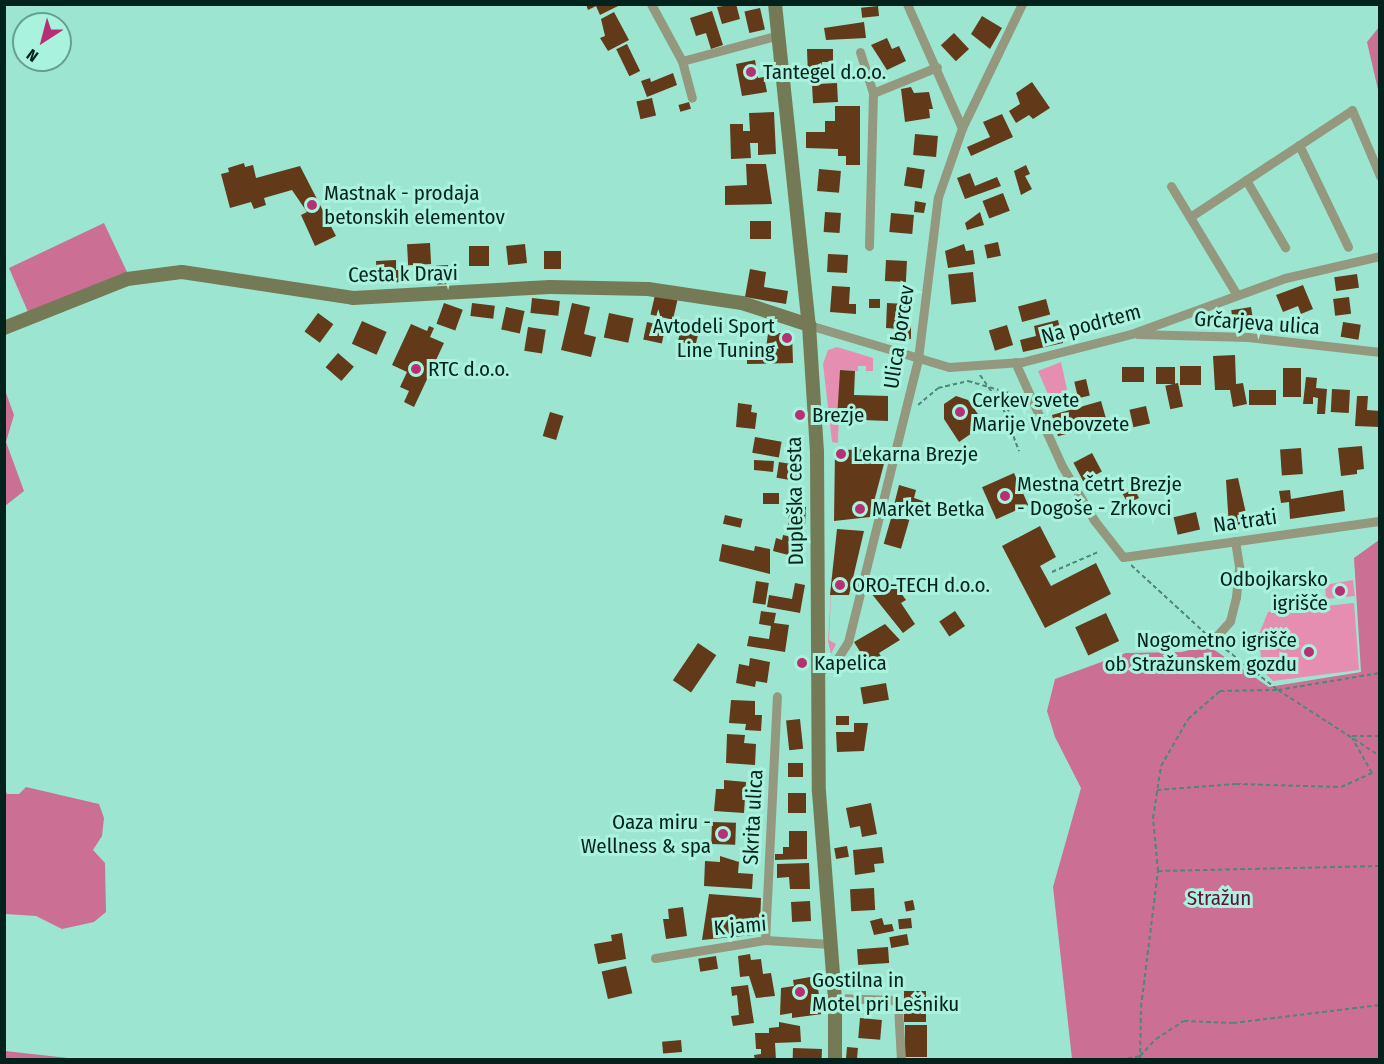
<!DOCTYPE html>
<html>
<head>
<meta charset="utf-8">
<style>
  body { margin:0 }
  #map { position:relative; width:1384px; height:1064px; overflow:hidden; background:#9ce6d1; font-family:"Fira Sans Condensed",sans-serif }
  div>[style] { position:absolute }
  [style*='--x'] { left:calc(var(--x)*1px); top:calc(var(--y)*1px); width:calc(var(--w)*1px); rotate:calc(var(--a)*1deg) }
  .green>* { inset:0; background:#e68eb1 }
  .forest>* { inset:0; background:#cb6f95 }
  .building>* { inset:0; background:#623919; transform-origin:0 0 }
  .path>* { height:2px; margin-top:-1px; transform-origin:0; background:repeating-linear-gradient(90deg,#508577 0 4.5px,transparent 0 7.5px) }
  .street>* { height:9px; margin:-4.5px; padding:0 4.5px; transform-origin:4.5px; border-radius:4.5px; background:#94987f }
  .secondary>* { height:14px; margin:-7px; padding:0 7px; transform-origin:7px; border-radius:7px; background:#757a56 }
  .dots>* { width:16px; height:16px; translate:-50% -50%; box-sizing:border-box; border:3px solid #a9f3de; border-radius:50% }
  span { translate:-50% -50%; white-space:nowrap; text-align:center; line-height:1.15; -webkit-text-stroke:6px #a9f3de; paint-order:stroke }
  .poi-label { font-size:21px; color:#03221b }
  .left { translate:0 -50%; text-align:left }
  .right { translate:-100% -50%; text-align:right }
  .street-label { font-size:21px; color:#03221b }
  .park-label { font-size:21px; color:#620e3a }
  .frame { position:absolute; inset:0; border:6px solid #03221b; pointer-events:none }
  .north { position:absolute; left:12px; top:12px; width:60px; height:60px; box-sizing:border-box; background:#a9f3de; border:2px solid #679f90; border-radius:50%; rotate:216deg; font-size:16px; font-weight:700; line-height:24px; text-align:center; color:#03221b }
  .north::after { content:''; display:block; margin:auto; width:21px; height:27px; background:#b73073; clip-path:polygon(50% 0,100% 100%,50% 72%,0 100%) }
</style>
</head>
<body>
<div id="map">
  <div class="green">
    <i style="clip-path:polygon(837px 347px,873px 358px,873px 371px,866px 371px,866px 366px,858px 366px,858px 371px,840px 370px,838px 443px,832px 442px,823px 364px,828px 350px)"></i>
    <i style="clip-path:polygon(1061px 362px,1070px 403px,1053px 406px,1038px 371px)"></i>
    <i style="clip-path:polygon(833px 557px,829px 640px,836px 644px,831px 654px,828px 641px)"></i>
    <i style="clip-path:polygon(1353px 580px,1355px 596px,1326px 599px,1325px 585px)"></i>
    <i style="clip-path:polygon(1354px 603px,1359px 670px,1273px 681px,1262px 670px,1259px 634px,1268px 612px)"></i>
  </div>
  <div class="forest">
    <i style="clip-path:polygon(1379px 27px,1379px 94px,1367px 42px)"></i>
    <i style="clip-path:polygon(104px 223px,128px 274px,28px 312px,9px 268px)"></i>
    <i style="clip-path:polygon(5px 390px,14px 415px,6px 442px,24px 491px,5px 506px)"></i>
    <i style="clip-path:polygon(1379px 540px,1379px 1059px,1072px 1059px,1053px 887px,1081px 788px,1055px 737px,1047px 711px,1055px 679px,1126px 653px,1182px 652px,1207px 645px,1269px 687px,1361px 672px,1354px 558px)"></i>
    <i style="clip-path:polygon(26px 787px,99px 804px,104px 818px,102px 836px,93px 850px,105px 863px,106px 912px,94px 922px,62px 929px,36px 916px,5px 914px,5px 790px,7px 794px,19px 794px)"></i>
    <i style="clip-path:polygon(5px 1051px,77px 1059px,5px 1059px)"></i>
  </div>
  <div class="building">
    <i style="clip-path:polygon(586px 4px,622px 4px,600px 15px,596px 6px,588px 10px)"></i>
    <i style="clip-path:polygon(736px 4px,740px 19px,722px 24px,717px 7px)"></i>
    <i style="left:878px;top:6px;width:10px;height:17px;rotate:84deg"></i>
    <i style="left:760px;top:8px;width:22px;height:16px;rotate:77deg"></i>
    <i style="clip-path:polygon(712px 11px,723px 45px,711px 49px,706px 33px,696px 36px,690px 18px)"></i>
    <i style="clip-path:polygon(614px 12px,629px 40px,608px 51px,600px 38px,605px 36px,601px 19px)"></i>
    <i style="clip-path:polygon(982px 16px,1002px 28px,990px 49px,971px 34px)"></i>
    <i style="clip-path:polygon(864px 22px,866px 38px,826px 40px,824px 28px)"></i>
    <i style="left:954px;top:33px;width:22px;height:18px;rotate:47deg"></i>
    <i style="clip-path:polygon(887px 38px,892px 49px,899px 46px,906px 61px,887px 70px,871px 45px)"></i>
    <i style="left:627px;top:44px;width:30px;height:12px;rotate:64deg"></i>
    <i style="clip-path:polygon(807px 49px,833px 49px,833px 62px,822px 62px,822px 76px,808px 76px)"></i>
    <i style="clip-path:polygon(755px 60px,758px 78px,764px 77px,767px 92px,742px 96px,736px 64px)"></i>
    <i style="clip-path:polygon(673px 73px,677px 85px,647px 97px,641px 81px,650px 78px,651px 82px)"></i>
    <i style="clip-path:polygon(1032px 82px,1050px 108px,1033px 119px,1029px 115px,1016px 123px,1009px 111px,1020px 104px,1016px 93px)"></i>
    <i style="left:837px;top:83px;width:19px;height:25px;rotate:87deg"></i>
    <i style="clip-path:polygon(911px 87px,914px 93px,929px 92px,933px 109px,929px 109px,930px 118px,905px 122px,901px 89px)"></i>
    <i style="left:652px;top:98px;width:18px;height:16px;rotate:77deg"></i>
    <i style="left:689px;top:102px;width:7px;height:11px;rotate:74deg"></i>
    <i style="clip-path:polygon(835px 106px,860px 106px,860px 165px,846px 165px,846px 156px,838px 156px,838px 149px,806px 148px,806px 132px,825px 132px,825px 121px,835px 121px)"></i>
    <i style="clip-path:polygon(774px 112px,776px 154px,758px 155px,758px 143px,750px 143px,751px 158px,731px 159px,730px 124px,743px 124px,743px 131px,750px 131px,749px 113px)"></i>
    <i style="clip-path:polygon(1002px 114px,1013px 137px,971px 156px,967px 147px,990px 137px,983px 122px)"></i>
    <i style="left:915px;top:134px;width:23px;height:21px;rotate:5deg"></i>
    <i style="clip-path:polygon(244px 163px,245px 167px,253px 165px,256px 178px,300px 166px,336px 236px,315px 246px,301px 215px,307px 212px,292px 190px,264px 198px,266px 205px,254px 209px,251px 202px,230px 208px,221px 174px,229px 172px,228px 168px)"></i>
    <i style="clip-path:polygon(746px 164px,766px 164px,772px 204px,725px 205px,725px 186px,747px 185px)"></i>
    <i style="clip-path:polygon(1026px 165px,1030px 174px,1025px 176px,1032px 189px,1021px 195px,1014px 171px)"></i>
    <i style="left:907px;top:167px;width:18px;height:19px;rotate:9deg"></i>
    <i style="left:819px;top:169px;width:22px;height:22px;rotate:5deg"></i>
    <i style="clip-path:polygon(970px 173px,975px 186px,997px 177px,1001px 186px,965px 199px,957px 178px)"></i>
    <i style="left:1003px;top:193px;width:19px;height:22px;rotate:69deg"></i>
    <i style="clip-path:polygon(915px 201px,926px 203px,924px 213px,914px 212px)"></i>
    <i style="left:825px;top:212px;width:16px;height:20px;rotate:4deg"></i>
    <i style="clip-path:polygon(980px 212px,984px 225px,967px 230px,965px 223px)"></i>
    <i style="left:891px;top:213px;width:23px;height:19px;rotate:5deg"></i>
    <i style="left:771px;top:221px;width:18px;height:21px;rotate:90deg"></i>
    <i style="left:998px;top:242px;width:14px;height:14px;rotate:78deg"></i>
    <i style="left:430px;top:243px;width:21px;height:23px;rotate:87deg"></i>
    <i style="left:525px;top:244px;width:19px;height:19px;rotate:84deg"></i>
    <i style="clip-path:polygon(964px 244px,966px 251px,973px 250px,975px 264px,948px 268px,945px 251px)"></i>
    <i style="left:469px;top:246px;width:20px;height:20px"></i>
    <i style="left:544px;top:251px;width:17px;height:18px"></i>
    <i style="left:828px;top:254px;width:20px;height:18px;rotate:3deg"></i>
    <i style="clip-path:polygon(396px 260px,396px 270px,402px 270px,403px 282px,377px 283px,376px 261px)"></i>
    <i style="left:886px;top:260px;width:21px;height:21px;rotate:3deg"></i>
    <i style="left:448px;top:265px;width:19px;height:12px;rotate:87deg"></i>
    <i style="clip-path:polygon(750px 269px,766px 272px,764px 287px,788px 291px,786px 304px,745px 297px)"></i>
    <i style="left:973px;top:272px;width:30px;height:25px;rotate:84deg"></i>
    <i style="left:1357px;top:274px;width:14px;height:23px;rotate:82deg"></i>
    <i style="clip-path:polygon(1303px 285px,1313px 309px,1301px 314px,1298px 306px,1283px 312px,1276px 295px)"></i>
    <i style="clip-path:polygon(832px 286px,850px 287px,849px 304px,856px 304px,856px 314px,830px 312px)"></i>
    <i style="left:655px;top:295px;width:23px;height:20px;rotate:13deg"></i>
    <i style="left:1349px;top:297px;width:17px;height:16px;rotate:83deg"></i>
    <i style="left:532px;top:298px;width:28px;height:15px;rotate:6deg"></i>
    <i style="left:869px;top:299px;width:11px;height:9px"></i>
    <i style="left:1046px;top:299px;width:16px;height:29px;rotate:75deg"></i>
    <i style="left:444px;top:303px;width:20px;height:22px;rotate:20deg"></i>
    <i style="left:472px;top:303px;width:23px;height:13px;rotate:7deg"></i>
    <i style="clip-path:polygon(572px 303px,590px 307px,584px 334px,596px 337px,591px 357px,561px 350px)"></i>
    <i style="clip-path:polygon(887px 303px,906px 304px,905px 326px,911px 326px,911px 339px,899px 338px,900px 329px,886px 328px)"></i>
    <i style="left:506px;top:307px;width:19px;height:23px;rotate:12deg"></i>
    <i style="left:1251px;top:307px;width:18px;height:20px;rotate:81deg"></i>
    <i style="left:318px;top:313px;width:19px;height:23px;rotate:36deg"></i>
    <i style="left:609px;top:313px;width:25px;height:25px;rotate:12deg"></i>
    <i style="left:1288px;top:318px;width:19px;height:15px;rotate:6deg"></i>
    <i style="clip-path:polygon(1058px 320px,1063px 343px,1023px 352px,1020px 340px,1036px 336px,1034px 326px)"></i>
    <i style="left:362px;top:321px;width:27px;height:25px;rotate:24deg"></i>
    <i style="left:647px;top:322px;width:19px;height:18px;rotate:12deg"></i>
    <i style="left:1343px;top:322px;width:18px;height:15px;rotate:9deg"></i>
    <i style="clip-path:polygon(411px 324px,427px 331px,429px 326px,434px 328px,430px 337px,444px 343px,414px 407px,404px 402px,409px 391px,400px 387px,407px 372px,392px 365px)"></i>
    <i style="left:682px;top:324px;width:18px;height:18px;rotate:13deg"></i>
    <i style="left:1007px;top:325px;width:21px;height:19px;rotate:73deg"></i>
    <i style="left:528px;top:327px;width:18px;height:24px;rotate:9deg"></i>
    <i style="clip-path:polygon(768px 333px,792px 333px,793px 363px,747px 364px,747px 349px,766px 349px)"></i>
    <i style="left:338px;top:353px;width:21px;height:19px;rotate:41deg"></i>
    <i style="clip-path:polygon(1235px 355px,1236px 384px,1243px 383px,1247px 404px,1233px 407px,1230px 390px,1215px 390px,1213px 356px)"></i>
    <i style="left:1180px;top:366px;width:21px;height:19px"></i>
    <i style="left:1122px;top:367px;width:22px;height:15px"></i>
    <i style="left:1156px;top:367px;width:19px;height:17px"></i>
    <i style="left:1283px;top:368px;width:18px;height:29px"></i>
    <i style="clip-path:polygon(840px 370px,855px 371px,854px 395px,888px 396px,888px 421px,837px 419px)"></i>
    <i style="clip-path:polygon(1306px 377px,1317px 378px,1316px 388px,1327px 389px,1325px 414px,1317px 414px,1318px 398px,1313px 397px,1313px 404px,1303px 404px)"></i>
    <i style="left:1086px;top:379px;width:17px;height:12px;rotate:77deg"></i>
    <i style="left:1178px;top:383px;width:24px;height:13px;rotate:78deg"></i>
    <i style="left:1332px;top:389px;width:18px;height:23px;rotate:3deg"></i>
    <i style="left:1276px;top:390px;width:15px;height:27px;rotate:90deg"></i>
    <i style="clip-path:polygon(956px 396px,968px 400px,985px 424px,959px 442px,944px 419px,944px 404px)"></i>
    <i style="clip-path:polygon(1357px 396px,1368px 396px,1367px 410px,1380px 411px,1380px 427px,1355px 426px)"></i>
    <i style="left:1101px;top:401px;width:22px;height:51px;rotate:74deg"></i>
    <i style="clip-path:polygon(738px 403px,752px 405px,751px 412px,757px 413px,755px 429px,736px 427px)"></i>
    <i style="left:1146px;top:406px;width:18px;height:17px;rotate:77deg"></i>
    <i style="left:550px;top:412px;width:14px;height:25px;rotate:17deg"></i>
    <i style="left:755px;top:437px;width:27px;height:16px;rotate:10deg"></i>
    <i style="clip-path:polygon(1362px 446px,1364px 469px,1357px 470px,1357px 474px,1341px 476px,1338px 448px)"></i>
    <i style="left:1301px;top:448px;width:26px;height:21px;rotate:86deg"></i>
    <i style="clip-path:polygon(859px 449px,886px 456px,870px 517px,834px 521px,835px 451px)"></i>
    <i style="left:1092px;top:453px;width:21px;height:21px;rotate:62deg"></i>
    <i style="clip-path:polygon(754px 460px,774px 461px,773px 472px,754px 470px)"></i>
    <i style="left:779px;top:462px;width:20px;height:16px;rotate:9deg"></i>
    <i style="left:1014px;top:473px;width:35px;height:35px;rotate:66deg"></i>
    <i style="clip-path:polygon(1238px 478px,1248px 522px,1229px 527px,1226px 480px)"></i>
    <i style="clip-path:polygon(899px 485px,916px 490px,914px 498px,926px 502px,922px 514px,894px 505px)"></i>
    <i style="clip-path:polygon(1134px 488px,1139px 498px,1128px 503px,1122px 493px)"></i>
    <i style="clip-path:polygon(1290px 490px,1291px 499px,1343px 490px,1345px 511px,1290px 519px,1289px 502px,1281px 503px,1279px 491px)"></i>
    <i style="left:763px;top:493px;width:16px;height:11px"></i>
    <i style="left:789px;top:506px;width:17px;height:19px;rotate:3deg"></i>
    <i style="left:1196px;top:512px;width:18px;height:23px;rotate:77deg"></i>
    <i style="left:725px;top:515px;width:18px;height:9px;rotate:13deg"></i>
    <i style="left:892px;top:515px;width:18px;height:30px;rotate:16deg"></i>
    <i style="clip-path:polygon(1040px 526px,1056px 557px,1040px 566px,1051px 586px,1096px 563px,1111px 594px,1045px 628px,1002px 546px)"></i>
    <i style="clip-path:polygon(837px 529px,864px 531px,849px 595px,830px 595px)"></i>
    <i style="clip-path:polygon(783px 535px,796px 538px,792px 556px,773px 551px,776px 538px,782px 540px)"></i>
    <i style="clip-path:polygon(722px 544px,754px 551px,755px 546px,770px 549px,770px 574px,719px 561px)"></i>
    <i style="left:756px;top:581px;width:13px;height:22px;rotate:9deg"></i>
    <i style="clip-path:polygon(893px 582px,906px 600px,901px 603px,915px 624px,903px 633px,871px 593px)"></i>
    <i style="clip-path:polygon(795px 583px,805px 585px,800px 613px,767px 607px,769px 595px,792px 599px)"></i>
    <i style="clip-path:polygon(761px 611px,776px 613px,774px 623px,789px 625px,785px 652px,747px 646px,749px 636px,769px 639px,771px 626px,759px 624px)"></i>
    <i style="left:955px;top:611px;width:18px;height:19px;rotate:56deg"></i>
    <i style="left:1106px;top:613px;width:31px;height:34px;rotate:65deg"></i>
    <i style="clip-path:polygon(885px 624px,900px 640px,879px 653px,882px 658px,869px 666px,854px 642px)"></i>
    <i style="left:698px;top:643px;width:22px;height:45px;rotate:34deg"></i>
    <i style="clip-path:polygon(750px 658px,770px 662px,767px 683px,756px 681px,755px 687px,736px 683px,739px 664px,749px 666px)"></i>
    <i style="left:886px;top:683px;width:17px;height:26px;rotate:80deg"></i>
    <i style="clip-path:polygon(731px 700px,755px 701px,755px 715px,762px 715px,761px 731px,745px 730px,746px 724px,729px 723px)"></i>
    <i style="left:849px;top:716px;width:9px;height:13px;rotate:90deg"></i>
    <i style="left:800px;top:719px;width:30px;height:14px;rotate:84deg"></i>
    <i style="clip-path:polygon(854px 723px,868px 723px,864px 751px,837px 752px,836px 732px,854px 732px)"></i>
    <i style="clip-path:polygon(727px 734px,745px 735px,744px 743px,756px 744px,755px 765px,726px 763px)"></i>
    <i style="left:788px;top:763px;width:15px;height:14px"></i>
    <i style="clip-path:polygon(724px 780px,746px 782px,744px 813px,714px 811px,716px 789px,724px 789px)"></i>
    <i style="left:788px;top:793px;width:18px;height:20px"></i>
    <i style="clip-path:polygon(871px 803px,877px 834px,862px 837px,860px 826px,850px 828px,846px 808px)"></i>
    <i style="left:712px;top:822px;width:24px;height:22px;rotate:2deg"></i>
    <i style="clip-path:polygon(789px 831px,807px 831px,807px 859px,775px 860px,775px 854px,783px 854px,783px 847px,789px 847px)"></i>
    <i style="left:847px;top:846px;width:11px;height:13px;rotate:80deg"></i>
    <i style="clip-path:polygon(882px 847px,884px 863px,874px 864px,875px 872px,855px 875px,853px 850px)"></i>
    <i style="clip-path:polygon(720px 856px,739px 862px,738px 873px,753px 874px,752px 889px,704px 886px,705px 861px,720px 862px)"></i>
    <i style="clip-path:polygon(809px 863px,810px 889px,790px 889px,789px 877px,777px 878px,777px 864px)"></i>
    <i style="left:874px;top:888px;width:22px;height:24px;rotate:87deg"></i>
    <i style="clip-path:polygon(709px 894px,761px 898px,760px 927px,753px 935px,702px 940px)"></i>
    <i style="left:913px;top:900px;width:10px;height:9px;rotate:79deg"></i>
    <i style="left:810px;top:901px;width:20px;height:19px;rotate:87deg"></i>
    <i style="clip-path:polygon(683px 907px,687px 936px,666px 939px,663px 919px,669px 919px,668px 909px)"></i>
    <i style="clip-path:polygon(882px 918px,884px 925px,892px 924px,894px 931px,874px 935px,870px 921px)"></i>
    <i style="left:911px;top:918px;width:10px;height:13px;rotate:84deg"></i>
    <i style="clip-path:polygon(622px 933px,626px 959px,598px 964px,594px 944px,612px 941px,611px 935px)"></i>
    <i style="left:907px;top:934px;width:11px;height:18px;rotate:80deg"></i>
    <i style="left:888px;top:947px;width:16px;height:31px;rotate:86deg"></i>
    <i style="clip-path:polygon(750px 954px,751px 960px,761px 959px,763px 974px,771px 973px,775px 996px,756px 998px,749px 976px,740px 977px,738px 956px)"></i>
    <i style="left:716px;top:956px;width:13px;height:18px;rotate:81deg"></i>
    <i style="left:626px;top:966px;width:28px;height:25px;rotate:77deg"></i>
    <i style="clip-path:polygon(816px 976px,822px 1014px,792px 1018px,792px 1013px,780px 1015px,781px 988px,794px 986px,793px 980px)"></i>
    <i style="clip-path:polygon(748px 985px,754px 1023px,733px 1026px,731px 1016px,739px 1015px,737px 995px,732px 996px,731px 987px)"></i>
    <i style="left:904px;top:991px;width:22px;height:31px"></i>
    <i style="left:860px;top:1018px;width:22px;height:20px;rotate:5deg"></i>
    <i style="clip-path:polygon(779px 1022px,800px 1026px,801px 1042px,775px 1043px,776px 1060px,755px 1060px,754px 1055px,761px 1054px,761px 1049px,756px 1049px,755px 1033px,769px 1033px,769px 1028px,779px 1027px)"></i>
    <i style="left:905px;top:1025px;width:22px;height:32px"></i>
    <i style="left:681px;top:1040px;width:12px;height:19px;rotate:85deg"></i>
    <i style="left:847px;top:1047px;width:11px;height:11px;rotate:5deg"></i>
    <i style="left:793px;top:1048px;width:29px;height:12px;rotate:2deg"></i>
  </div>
  <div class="path">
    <i style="--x:980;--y:375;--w:40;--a:55.1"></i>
    <i style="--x:1003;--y:408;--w:46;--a:69.6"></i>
    <i style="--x:918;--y:405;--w:26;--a:-40"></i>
    <i style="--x:938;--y:388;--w:31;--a:-13"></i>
    <i style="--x:968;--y:381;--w:54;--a:16.1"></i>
    <i style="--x:1020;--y:396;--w:22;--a:129"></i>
    <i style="--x:1131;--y:565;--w:102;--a:42.6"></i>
    <i style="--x:1052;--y:572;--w:50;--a:-23.5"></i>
    <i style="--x:1220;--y:645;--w:73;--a:37.8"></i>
    <i style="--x:1278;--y:690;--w:121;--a:32.9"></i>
    <i style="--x:1352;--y:736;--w:28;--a:0"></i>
    <i style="--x:1157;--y:790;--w:79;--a:-4.3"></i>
    <i style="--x:1236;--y:784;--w:105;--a:1.6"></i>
    <i style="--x:1341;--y:787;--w:34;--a:-24"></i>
    <i style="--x:1372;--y:773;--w:40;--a:-119.7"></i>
    <i style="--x:1158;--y:871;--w:53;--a:-95.4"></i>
    <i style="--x:1153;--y:818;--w:53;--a:-81.3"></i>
    <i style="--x:1161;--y:766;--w:54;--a:-60.1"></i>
    <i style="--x:1188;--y:719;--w:43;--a:-41.2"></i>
    <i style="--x:1220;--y:691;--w:58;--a:-1"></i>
    <i style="--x:1278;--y:690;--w:103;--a:-9.5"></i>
    <i style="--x:1120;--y:1060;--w:20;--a:-11"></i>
    <i style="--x:1140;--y:1056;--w:23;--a:-47"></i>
    <i style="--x:1156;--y:1039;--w:33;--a:-33"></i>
    <i style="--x:1184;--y:1021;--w:49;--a:2.3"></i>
    <i style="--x:1233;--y:1023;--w:148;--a:-7"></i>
    <i style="--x:1140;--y:1060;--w:53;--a:-88.9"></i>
    <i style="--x:1141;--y:1007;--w:137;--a:-82.9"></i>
    <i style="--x:1158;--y:871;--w:222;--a:-1.3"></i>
  </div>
  <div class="street">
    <i style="--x:651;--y:4;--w:65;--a:61.5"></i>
    <i style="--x:682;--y:61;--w:38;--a:75"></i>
    <i style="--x:907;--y:4;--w:136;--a:66.1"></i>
    <i style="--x:860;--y:52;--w:43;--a:72.4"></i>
    <i style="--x:873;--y:93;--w:153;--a:91.5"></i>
    <i style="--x:682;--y:61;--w:100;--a:-15"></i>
    <i style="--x:873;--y:93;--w:69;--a:-22.1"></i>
    <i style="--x:1299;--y:145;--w:113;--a:64.3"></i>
    <i style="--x:1246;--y:180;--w:78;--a:59.8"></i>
    <i style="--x:1171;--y:186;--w:127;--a:58.8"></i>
    <i style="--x:1190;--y:217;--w:194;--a:-33.4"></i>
    <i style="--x:1352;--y:110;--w:72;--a:67"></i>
    <i style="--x:809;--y:325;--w:146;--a:16.7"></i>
    <i style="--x:949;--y:367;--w:73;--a:-3.9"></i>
    <i style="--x:1022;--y:362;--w:113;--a:-14.4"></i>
    <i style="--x:1131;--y:334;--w:164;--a:-20"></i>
    <i style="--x:1285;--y:278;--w:98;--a:-13"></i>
    <i style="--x:1137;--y:334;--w:111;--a:1.5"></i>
    <i style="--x:1248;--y:337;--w:133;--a:6.5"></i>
    <i style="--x:1015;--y:362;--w:114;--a:65.7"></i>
    <i style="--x:1062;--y:466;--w:63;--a:59.3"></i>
    <i style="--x:1094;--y:520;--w:47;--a:51.9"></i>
    <i style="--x:1123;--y:557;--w:260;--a:-8"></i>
    <i style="--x:1213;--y:640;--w:25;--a:-48"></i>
    <i style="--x:1230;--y:621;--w:25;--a:-76"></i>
    <i style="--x:1236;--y:597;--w:31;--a:-84"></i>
    <i style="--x:1239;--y:566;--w:25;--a:-99"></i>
    <i style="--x:817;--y:673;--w:22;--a:-32"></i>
    <i style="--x:836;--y:661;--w:22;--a:-58"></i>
    <i style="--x:848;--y:642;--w:292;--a:-76.1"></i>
    <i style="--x:918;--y:359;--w:163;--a:-83"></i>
    <i style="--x:938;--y:197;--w:73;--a:-70.8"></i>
    <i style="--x:962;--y:128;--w:138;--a:-64.2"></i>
    <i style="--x:765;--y:940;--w:244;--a:-87.2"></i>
    <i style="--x:655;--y:958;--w:111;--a:-9.3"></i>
    <i style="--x:765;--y:940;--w:65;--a:3.5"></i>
    <i style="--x:835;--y:998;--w:59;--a:1.9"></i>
    <i style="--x:894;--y:1000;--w:7;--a:56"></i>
    <i style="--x:898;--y:1006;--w:54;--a:86.8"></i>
  </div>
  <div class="secondary">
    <i style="--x:775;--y:4;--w:323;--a:84"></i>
    <i style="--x:809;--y:325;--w:126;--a:86.4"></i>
    <i style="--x:817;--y:451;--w:341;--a:89.7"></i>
    <i style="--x:819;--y:792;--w:207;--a:85.6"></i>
    <i style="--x:835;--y:998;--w:62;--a:90"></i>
    <i style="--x:4;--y:328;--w:132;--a:-21.7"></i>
    <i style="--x:127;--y:279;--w:55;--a:-7.3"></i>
    <i style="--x:182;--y:272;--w:173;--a:8.6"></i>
    <i style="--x:353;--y:298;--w:197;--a:-3.2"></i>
    <i style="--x:550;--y:287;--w:98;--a:1.2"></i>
    <i style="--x:648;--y:289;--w:95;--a:8.5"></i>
    <i style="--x:742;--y:303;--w:71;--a:18.2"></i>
  </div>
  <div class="dots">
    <i style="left:751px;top:72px;background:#b73073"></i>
    <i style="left:312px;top:205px;background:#b73073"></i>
    <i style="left:787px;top:338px;background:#b73073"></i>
    <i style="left:416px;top:369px;background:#b73073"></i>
    <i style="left:960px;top:412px;background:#b73073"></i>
    <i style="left:800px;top:415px;background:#b73073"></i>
    <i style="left:841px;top:454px;background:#b73073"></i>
    <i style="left:1005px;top:496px;background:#b73073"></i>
    <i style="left:860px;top:509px;background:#b73073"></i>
    <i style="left:840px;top:585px;background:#b73073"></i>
    <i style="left:1340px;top:591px;background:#b73073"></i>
    <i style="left:1309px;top:652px;background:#b73073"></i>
    <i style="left:802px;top:663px;background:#b73073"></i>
    <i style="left:723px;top:834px;background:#b73073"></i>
    <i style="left:800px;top:992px;background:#b73073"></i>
  </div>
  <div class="poi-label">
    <span class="left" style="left:763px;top:72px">Tantegel d.o.o.</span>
    <span class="left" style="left:324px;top:205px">Mastnak - prodaja<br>betonskih elementov</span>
    <span class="right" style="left:775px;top:338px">Avtodeli Sport<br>Line Tuning</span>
    <span class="left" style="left:428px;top:369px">RTC d.o.o.</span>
    <span class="left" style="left:972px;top:412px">Cerkev svete<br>Marije Vnebovzete</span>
    <span class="left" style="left:812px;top:415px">Brezje</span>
    <span class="left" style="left:853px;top:454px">Lekarna Brezje</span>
    <span class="left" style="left:1017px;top:496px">Mestna četrt Brezje<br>- Dogoše - Zrkovci</span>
    <span class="left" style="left:872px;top:509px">Market Betka</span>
    <span class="right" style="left:1328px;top:591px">Odbojkarsko<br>igrišče</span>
    <span class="left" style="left:852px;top:585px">ORO-TECH d.o.o.</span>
    <span class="right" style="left:1297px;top:652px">Nogometno igrišče<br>ob Stražunskem gozdu</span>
    <span class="left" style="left:814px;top:663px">Kapelica</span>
    <span class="right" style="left:711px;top:834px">Oaza miru -<br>Wellness &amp; spa</span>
    <span class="left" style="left:812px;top:992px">Gostilna in<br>Motel pri Lešniku</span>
  </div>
  <div class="street-label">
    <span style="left:403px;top:274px;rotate:-1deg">Cesta k Dravi</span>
    <span style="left:1257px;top:323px;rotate:4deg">Grčarjeva ulica</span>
    <span style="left:1091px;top:324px;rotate:-15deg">Na podrtem</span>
    <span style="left:899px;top:337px;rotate:-81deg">Ulica borcev</span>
    <span style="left:795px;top:501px;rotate:-91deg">Dupleška cesta</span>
    <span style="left:1245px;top:521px;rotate:-8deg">Na trati</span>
    <span style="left:753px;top:817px;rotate:-87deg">Skrita ulica</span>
    <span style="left:740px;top:926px;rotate:-5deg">K jami</span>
  </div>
  <div class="park-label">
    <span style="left:1219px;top:898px">Stražun</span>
  </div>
  <div class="frame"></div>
  <div class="north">N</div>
</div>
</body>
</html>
